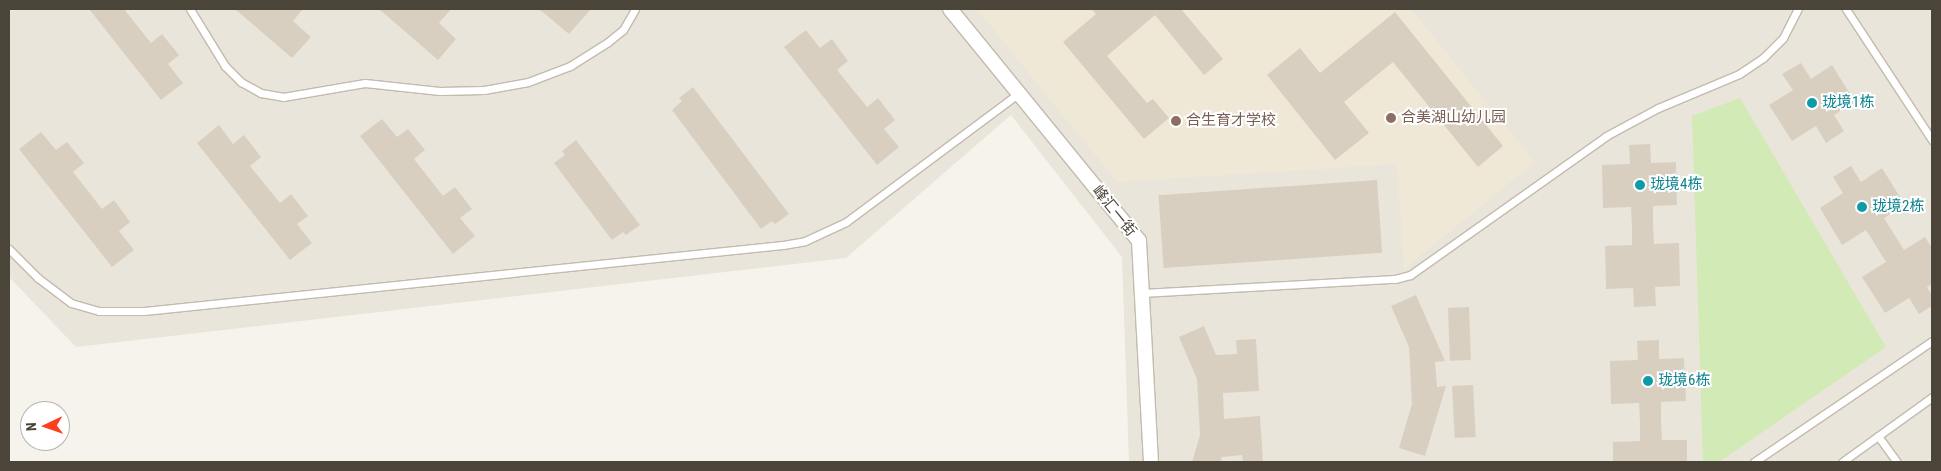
<!DOCTYPE html>
<html>
<head>
<meta charset="utf-8">
<style>
  body { margin:0 }
  #map { position:relative; width:1941px; height:471px; overflow:hidden; background:#f6f3ec; font-family:"Roboto Condensed","Noto Sans SC",sans-serif }
  div>[style] { position:absolute }
  [style*='--x'] { left:calc(var(--x)*1px); top:calc(var(--y)*1px); width:calc(var(--w)*1px); rotate:calc(var(--a)*1deg) }
  .residential>* { inset:0; background:#eae5da }
  .education>* { inset:0; background:#efe8d6 }
  .green>* { inset:0; background:#d2eab5 }
  .building>* { inset:0; background:#d8cfc1; transform-origin:0 0 }
  .roads { filter:drop-shadow(1px 0 #c2bbae) drop-shadow(-1px 0 #c2bbae) drop-shadow(0 1px #c2bbae) drop-shadow(0 -1px #c2bbae) }
  .lane>* { height:7px; margin:-3.5px; padding:0 3.5px; transform-origin:3.5px; border-radius:3.5px; background:#fff }
  .street>* { height:14px; margin:-7px; padding:0 7px; transform-origin:7px; border-radius:7px; background:#fff }
  .dots>* { width:14px; height:14px; translate:-50% -50%; box-sizing:border-box; border:2px solid #fff; border-radius:50% }
  span { translate:-50% -50%; white-space:nowrap; text-align:center; line-height:1.15; -webkit-text-stroke:4px #fff; paint-order:stroke }
  .culture-label { font-size:15px; color:#0d838f }
  .left { translate:0 -50%; text-align:left }
  .education-label { font-size:15px; color:#785e54 }
  .street-label { font-size:15px; color:#4b4439 }
  .frame { position:absolute; inset:0; border:10px solid #4b4439; pointer-events:none }
  .north { position:absolute; left:20px; top:401px; width:50px; height:50px; box-sizing:border-box; background:#fff; border:1px solid #b7b4b0; border-radius:50%; rotate:267deg; font-size:14px; font-weight:700; line-height:20px; text-align:center; color:#4b4439 }
  .north::after { content:''; display:block; margin:auto; width:18px; height:22px; background:#fc3f1d; clip-path:polygon(50% 0,100% 100%,50% 72%,0 100%) }
</style>
</head>
<body>
<div id="map">
  <div class="residential">
    <i style="clip-path:polygon(9px 9px,1932px 9px,1932px 462px,1129px 462px,1122px 257px,1011px 115px,846px 258px,76px 347px,9px 277px)"></i>
  </div>
  <div class="education">
    <i style="clip-path:polygon(977px 9px,1411px 9px,1535px 162px,1404px 269px,1397px 164px,1117px 182px)"></i>
  </div>
  <div class="green">
    <i style="clip-path:polygon(1740px 98px,1886px 347px,1719px 462px,1703px 462px,1692px 116px)"></i>
  </div>
  <div class="building">
    <i style="clip-path:polygon(89px 9px,124px 9px,151px 43px,162px 34px,179px 55px,168px 64px,183px 83px,161px 100px)"></i>
    <i style="clip-path:polygon(235px 9px,303px 9px,293px 21px,311px 37px,292px 58px)"></i>
    <i style="clip-path:polygon(379px 9px,451px 9px,439px 23px,456px 39px,438px 60px)"></i>
    <i style="clip-path:polygon(539px 9px,591px 9px,569px 34px)"></i>
    <i style="clip-path:polygon(1091px 9px,1181px 9px,1223px 59px,1204px 75px,1155px 15px,1107px 56px,1147px 103px,1153px 99px,1169px 118px,1144px 139px,1063px 42px,1096px 14px)"></i>
    <i style="clip-path:polygon(1395px 12px,1503px 146px,1478px 167px,1393px 62px,1344px 102px,1369px 133px,1335px 160px,1267px 75px,1300px 48px,1320px 73px)"></i>
    <i style="clip-path:polygon(806px 30px,820px 48px,832px 39px,848px 61px,837px 70px,867px 107px,878px 98px,895px 120px,884px 129px,899px 147px,877px 165px,784px 47px)"></i>
    <i style="clip-path:polygon(1801px 63px,1811px 79px,1832px 65px,1855px 102px,1834px 115px,1844px 131px,1826px 143px,1816px 126px,1792px 141px,1769px 105px,1793px 90px,1782px 74px)"></i>
    <i style="clip-path:polygon(693px 87px,789px 214px,775px 224px,772px 221px,761px 229px,672px 110px,682px 101px,679px 98px)"></i>
    <i style="clip-path:polygon(382px 119px,397px 137px,408px 129px,425px 150px,414px 159px,443px 196px,455px 187px,472px 209px,460px 218px,475px 236px,453px 254px,360px 136px)"></i>
    <i style="clip-path:polygon(219px 125px,233px 144px,244px 135px,261px 157px,250px 166px,280px 203px,291px 194px,308px 216px,297px 224px,312px 243px,290px 260px,197px 143px)"></i>
    <i style="clip-path:polygon(41px 132px,56px 150px,67px 142px,84px 163px,73px 172px,88px 191px,102px 209px,114px 200px,130px 222px,119px 231px,134px 250px,112px 267px,19px 149px)"></i>
    <i style="clip-path:polygon(576px 140px,640px 225px,626px 235px,623px 232px,612px 240px,554px 163px,565px 155px,562px 151px)"></i>
    <i style="clip-path:polygon(1650px 144px,1651px 163px,1676px 162px,1677px 205px,1653px 206px,1653px 225px,1654px 244px,1679px 243px,1680px 286px,1655px 287px,1656px 306px,1634px 307px,1633px 288px,1606px 289px,1605px 246px,1632px 245px,1632px 226px,1631px 207px,1603px 208px,1602px 165px,1630px 164px,1629px 145px)"></i>
    <i style="clip-path:polygon(1851px 166px,1861px 182px,1882px 168px,1905px 205px,1884px 218px,1904px 250px,1925px 237px,1932px 248px,1932px 284px,1927px 287px,1932px 295px,1932px 306px,1919px 314px,1909px 298px,1885px 313px,1862px 277px,1886px 262px,1866px 230px,1842px 245px,1820px 208px,1843px 193px,1833px 177px)"></i>
    <i style="left:1377px;top:180px;width:73px;height:219px;rotate:86deg"></i>
    <i style="clip-path:polygon(1416px 295px,1445px 361px,1435px 362px,1437px 387px,1446px 386px,1425px 456px,1399px 448px,1412px 404px,1409px 347px,1391px 306px)"></i>
    <i style="left:1469px;top:307px;width:53px;height:21px;rotate:88deg"></i>
    <i style="clip-path:polygon(1204px 326px,1216px 355px,1237px 354px,1236px 340px,1256px 339px,1259px 391px,1223px 393px,1224px 419px,1260px 416px,1263px 462px,1243px 462px,1242px 455px,1222px 457px,1220px 462px,1192px 462px,1200px 435px,1197px 379px,1179px 337px)"></i>
    <i style="clip-path:polygon(1659px 340px,1659px 359px,1684px 358px,1686px 401px,1661px 402px,1661px 421px,1662px 440px,1687px 440px,1687px 462px,1613px 462px,1613px 442px,1640px 441px,1640px 422px,1639px 403px,1611px 404px,1610px 361px,1638px 360px,1637px 341px)"></i>
    <i style="left:1473px;top:385px;width:52px;height:21px;rotate:87deg"></i>
  </div>
  <div class="roads">
    <div class="lane">
      <i style="--x:190;--y:9;--w:67;--a:58.4"></i>
      <i style="--x:225;--y:66;--w:23;--a:45"></i>
      <i style="--x:241;--y:82;--w:23;--a:29"></i>
      <i style="--x:261;--y:93;--w:22;--a:10"></i>
      <i style="--x:283;--y:97;--w:83;--a:-9.7"></i>
      <i style="--x:365;--y:83;--w:75;--a:6.1"></i>
      <i style="--x:440;--y:91;--w:44;--a:-1.3"></i>
      <i style="--x:484;--y:90;--w:45;--a:-10.3"></i>
      <i style="--x:528;--y:82;--w:45;--a:-20.9"></i>
      <i style="--x:570;--y:66;--w:45;--a:-32.3"></i>
      <i style="--x:608;--y:42;--w:19;--a:-39"></i>
      <i style="--x:623;--y:30;--w:24;--a:-60"></i>
      <i style="--x:1846;--y:9;--w:157;--a:56.7"></i>
      <i style="--x:9;--y:249;--w:41;--a:45"></i>
      <i style="--x:38;--y:278;--w:41;--a:37.1"></i>
      <i style="--x:71;--y:303;--w:29;--a:16"></i>
      <i style="--x:99;--y:311;--w:45;--a:0"></i>
      <i style="--x:144;--y:311;--w:642;--a:-5.9"></i>
      <i style="--x:783;--y:245;--w:22;--a:-10"></i>
      <i style="--x:805;--y:241;--w:45;--a:-24.9"></i>
      <i style="--x:846;--y:222;--w:216;--a:-36.7"></i>
      <i style="--x:1142;--y:293;--w:253;--a:-3.2"></i>
      <i style="--x:1395;--y:279;--w:16;--a:-15"></i>
      <i style="--x:1410;--y:275;--w:240;--a:-35.3"></i>
      <i style="--x:1606;--y:136;--w:59;--a:-28.3"></i>
      <i style="--x:1658;--y:108;--w:88;--a:-22.8"></i>
      <i style="--x:1739;--y:74;--w:29;--a:-34"></i>
      <i style="--x:1763;--y:58;--w:28;--a:-45"></i>
      <i style="--x:1783;--y:38;--w:33;--a:-63"></i>
      <i style="--x:1878;--y:436;--w:32;--a:54"></i>
      <i style="--x:1754;--y:462;--w:215;--a:-34.2"></i>
      <i style="--x:1842;--y:462;--w:111;--a:-35.8"></i>
    </div>
    <div class="street">
      <i style="--x:950;--y:9;--w:299;--a:50.8"></i>
      <i style="--x:1139;--y:241;--w:221;--a:86.9"></i>
    </div>
  </div>
  <div class="dots">
    <i style="left:1812px;top:103px;background:#0f9aa8"></i>
    <i style="left:1391px;top:118px;background:#8d6e63"></i>
    <i style="left:1176px;top:121px;background:#8d6e63"></i>
    <i style="left:1640px;top:185px;background:#0f9aa8"></i>
    <i style="left:1862px;top:207px;background:#0f9aa8"></i>
    <i style="left:1648px;top:381px;background:#0f9aa8"></i>
  </div>
  <div class="culture-label">
    <span class="left" style="left:1822px;top:103px">珑境1栋</span>
    <span class="left" style="left:1650px;top:185px">珑境4栋</span>
    <span class="left" style="left:1872px;top:207px">珑境2栋</span>
    <span class="left" style="left:1658px;top:381px">珑境6栋</span>
  </div>
  <div class="education-label">
    <span class="left" style="left:1401px;top:118px">合美湖山幼儿园</span>
    <span class="left" style="left:1186px;top:121px">合生育才学校</span>
  </div>
  <div class="street-label">
    <span style="left:1114px;top:211px;rotate:51deg">峰汇一街</span>
  </div>
  <div class="frame"></div>
  <div class="north">N</div>
</div>
</body>
</html>
